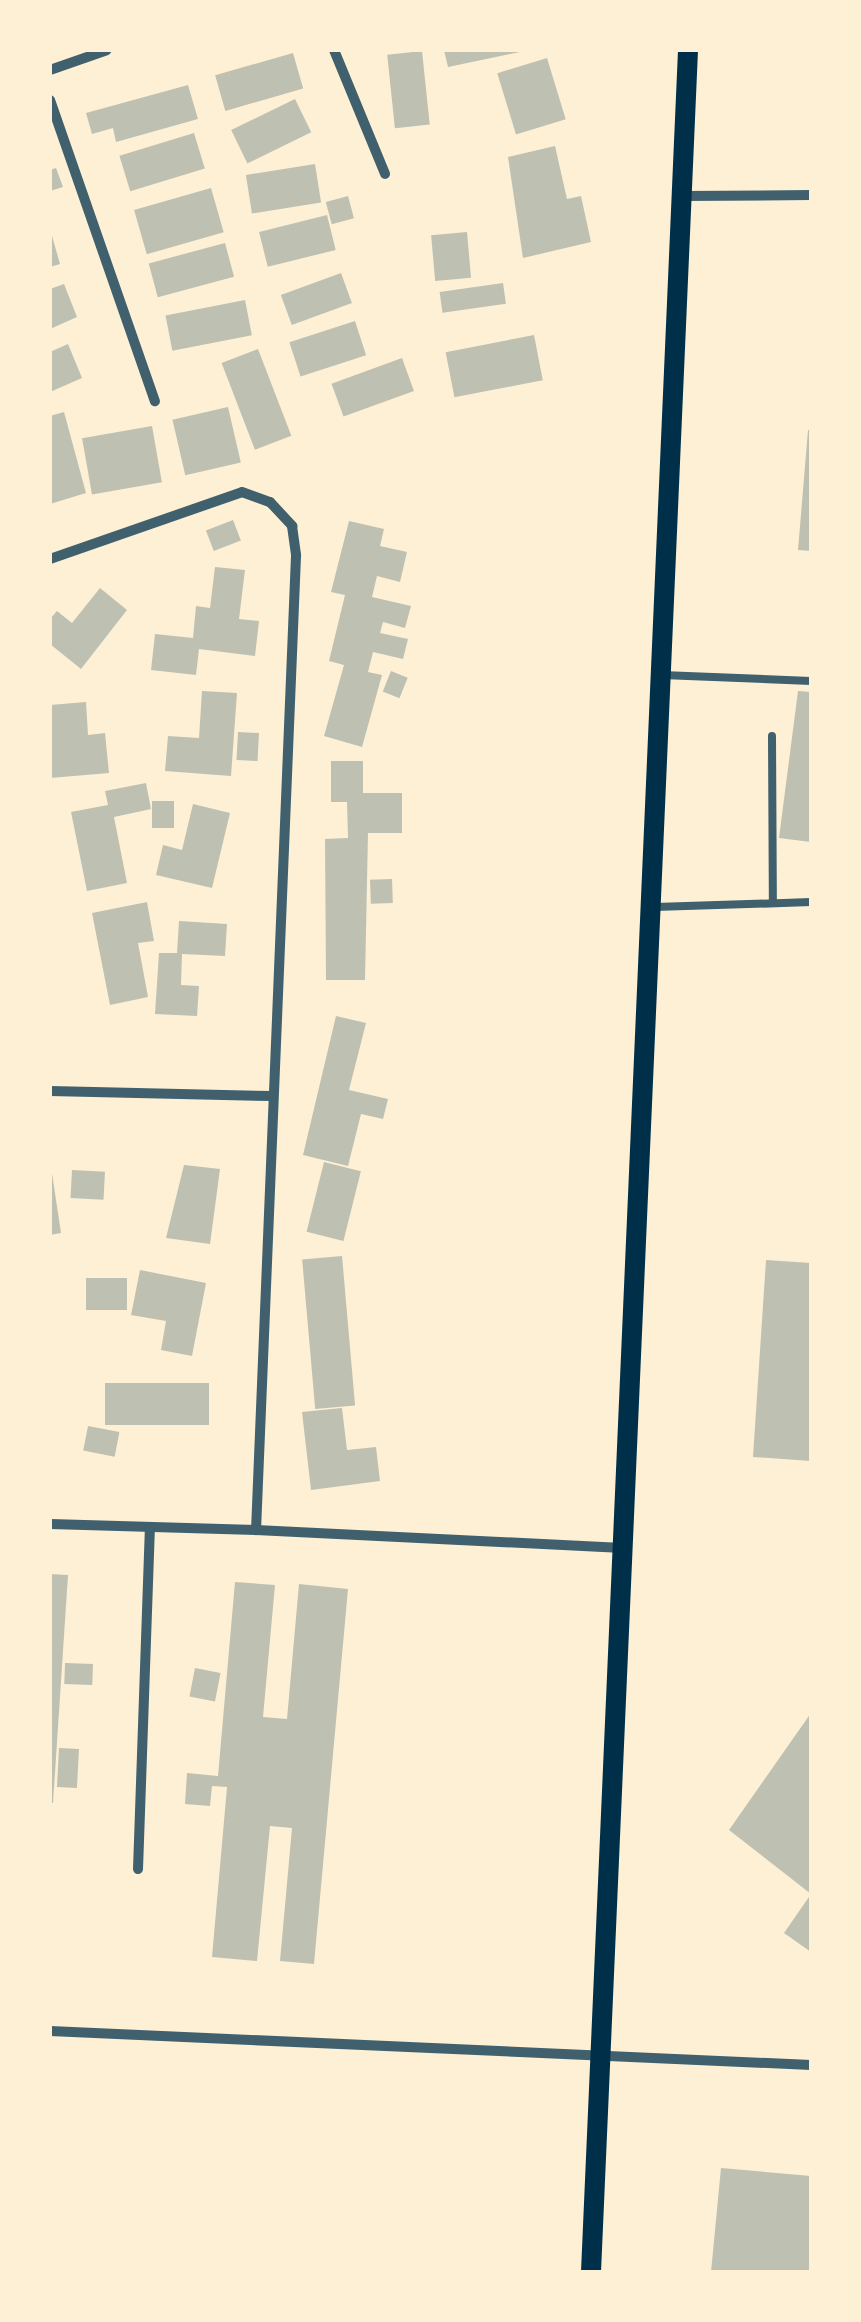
<!DOCTYPE html>
<html>
<head>
<meta charset="utf-8">
<style>
  body { margin:0 }
  #map { position:relative; width:861px; height:2322px; overflow:hidden; background:#fdf0d5; font-family:Overpass,sans-serif }
  div>[style] { position:absolute }
  [style*='--x'] { left:calc(var(--x)*1px); top:calc(var(--y)*1px); width:calc(var(--w)*1px); rotate:calc(var(--a)*1deg) }
  .building>* { inset:0; background:#bec0b2; transform-origin:0 0 }
  .service>* { height:8px; margin:-4px; padding:0 4px; transform-origin:4px; border-radius:4px; background:#3f606c }
  .minor>* { height:10px; margin:-5px; padding:0 5px; transform-origin:5px; border-radius:5px; background:#3f606c }
  .secondary>* { height:20px; margin:-10px; padding:0 10px; transform-origin:10px; border-radius:10px; background:#003049 }
  span { translate:-50% -50%; white-space:nowrap; text-align:center; line-height:1.15; -webkit-text-stroke:8px #fdf0d5; paint-order:stroke }
  .frame { position:absolute; inset:0; border:52px solid #fdf0d5; pointer-events:none }
</style>
</head>
<body>
<div id="map">
  <div class="building">
    <i style="clip-path:polygon(444px 50px,520px 50px,520px 52px,448px 67px)"></i>
    <i style="left:422px;top:51px;width:74px;height:35px;rotate:84deg"></i>
    <i style="left:293px;top:53px;width:37px;height:81px;rotate:74deg"></i>
    <i style="left:547px;top:58px;width:64px;height:52px;rotate:73deg"></i>
    <i style="clip-path:polygon(188px 85px,198px 119px,116px 142px,113px 128px,92px 134px,86px 113px)"></i>
    <i style="left:295px;top:99px;width:37px;height:71px;rotate:64deg"></i>
    <i style="left:194px;top:133px;width:37px;height:78px;rotate:73deg"></i>
    <i style="clip-path:polygon(555px 146px,567px 199px,581px 196px,591px 242px,523px 258px,508px 157px)"></i>
    <i style="left:315px;top:164px;width:39px;height:70px;rotate:81deg"></i>
    <i style="clip-path:polygon(56px 168px,63px 187px,50px 191px,50px 170px)"></i>
    <i style="left:211px;top:188px;width:46px;height:80px;rotate:74deg"></i>
    <i style="left:348px;top:196px;width:23px;height:23px;rotate:75deg"></i>
    <i style="left:327px;top:215px;width:36px;height:70px;rotate:76deg"></i>
    <i style="clip-path:polygon(50px 229px,60px 264px,50px 267px)"></i>
    <i style="left:467px;top:232px;width:46px;height:36px;rotate:85deg"></i>
    <i style="left:225px;top:243px;width:35px;height:79px;rotate:75deg"></i>
    <i style="left:341px;top:273px;width:32px;height:64px;rotate:70deg"></i>
    <i style="left:503px;top:283px;width:21px;height:64px;rotate:82deg"></i>
    <i style="clip-path:polygon(64px 284px,77px 317px,50px 329px,50px 289px)"></i>
    <i style="left:245px;top:300px;width:36px;height:81px;rotate:79deg"></i>
    <i style="left:355px;top:321px;width:36px;height:69px;rotate:72deg"></i>
    <i style="left:534px;top:335px;width:46px;height:90px;rotate:79deg"></i>
    <i style="clip-path:polygon(68px 344px,82px 378px,50px 392px,50px 352px)"></i>
    <i style="left:258px;top:349px;width:93px;height:39px;rotate:69deg"></i>
    <i style="left:402px;top:358px;width:35px;height:75px;rotate:70deg"></i>
    <i style="left:228px;top:407px;width:57px;height:57px;rotate:77deg"></i>
    <i style="clip-path:polygon(64px 412px,86px 493px,50px 504px,50px 416px)"></i>
    <i style="left:152px;top:426px;width:57px;height:71px;rotate:80deg"></i>
    <i style="clip-path:polygon(808px 430px,811px 430px,811px 551px,798px 550px)"></i>
    <i style="left:233px;top:520px;width:22px;height:29px;rotate:69deg"></i>
    <i style="clip-path:polygon(349px 521px,384px 529px,380px 546px,407px 552px,400px 582px,377px 576px,372px 597px,411px 606px,405px 628px,383px 622px,380px 633px,408px 639px,403px 659px,373px 652px,368px 672px,382px 675px,362px 747px,324px 736px,344px 665px,329px 661px,345px 595px,331px 592px)"></i>
    <i style="clip-path:polygon(215px 567px,245px 570px,239px 619px,259px 621px,255px 656px,199px 649px,196px 675px,151px 670px,155px 634px,193px 638px,196px 606px,210px 608px)"></i>
    <i style="clip-path:polygon(100px 588px,127px 610px,81px 669px,50px 644px,50px 619px,57px 611px,72px 623px)"></i>
    <i style="left:391px;top:671px;width:18px;height:22px;rotate:22deg"></i>
    <i style="clip-path:polygon(202px 691px,237px 693px,231px 776px,165px 771px,168px 736px,199px 738px)"></i>
    <i style="clip-path:polygon(798px 691px,811px 692px,811px 842px,779px 838px)"></i>
    <i style="clip-path:polygon(86px 702px,88px 735px,105px 733px,109px 773px,50px 778px,50px 705px)"></i>
    <i style="left:238px;top:732px;width:21px;height:28px;rotate:3deg"></i>
    <i style="clip-path:polygon(331px 761px,363px 761px,363px 793px,402px 793px,402px 833px,368px 833px,365px 980px,326px 980px,325px 839px,348px 838px,347px 802px,331px 802px)"></i>
    <i style="clip-path:polygon(146px 783px,151px 809px,114px 817px,127px 883px,87px 891px,71px 812px,108px 805px,105px 791px)"></i>
    <i style="left:152px;top:801px;width:22px;height:27px"></i>
    <i style="clip-path:polygon(193px 804px,230px 813px,212px 888px,156px 875px,163px 845px,182px 850px)"></i>
    <i style="left:392px;top:879px;width:24px;height:22px;rotate:88deg"></i>
    <i style="clip-path:polygon(147px 902px,154px 941px,138px 943px,148px 997px,110px 1005px,92px 913px)"></i>
    <i style="clip-path:polygon(179px 921px,227px 924px,225px 956px,182px 954px,181px 985px,199px 986px,197px 1016px,155px 1014px,159px 953px,177px 953px)"></i>
    <i style="clip-path:polygon(336px 1016px,366px 1023px,349px 1090px,388px 1099px,383px 1119px,361px 1114px,348px 1166px,303px 1155px)"></i>
    <i style="clip-path:polygon(50px 1160px,61px 1233px,50px 1235px)"></i>
    <i style="left:324px;top:1162px;width:38px;height:72px;rotate:14deg"></i>
    <i style="clip-path:polygon(184px 1165px,220px 1169px,210px 1244px,166px 1238px)"></i>
    <i style="left:72px;top:1170px;width:33px;height:28px;rotate:3deg"></i>
    <i style="left:342px;top:1256px;width:150px;height:40px;rotate:85deg"></i>
    <i style="clip-path:polygon(766px 1260px,811px 1263px,811px 1461px,753px 1457px)"></i>
    <i style="clip-path:polygon(140px 1270px,206px 1283px,192px 1356px,161px 1350px,166px 1321px,131px 1315px)"></i>
    <i style="left:86px;top:1278px;width:41px;height:32px"></i>
    <i style="left:209px;top:1383px;width:42px;height:104px;rotate:90deg"></i>
    <i style="clip-path:polygon(342px 1408px,347px 1450px,376px 1447px,380px 1481px,311px 1490px,302px 1412px)"></i>
    <i style="left:88px;top:1426px;width:32px;height:25px;rotate:11deg"></i>
    <i style="clip-path:polygon(50px 1574px,68px 1575px,53px 1803px,50px 1803px)"></i>
    <i style="clip-path:polygon(235px 1582px,275px 1585px,263px 1717px,287px 1719px,299px 1584px,348px 1589px,314px 1964px,280px 1961px,292px 1828px,270px 1826px,257px 1961px,212px 1957px,227px 1787px,212px 1786px,210px 1806px,185px 1804px,187px 1773px,218px 1776px)"></i>
    <i style="left:65px;top:1663px;width:28px;height:21px;rotate:2deg"></i>
    <i style="left:195px;top:1668px;width:26px;height:29px;rotate:11deg"></i>
    <i style="clip-path:polygon(811px 1713px,811px 1952px,784px 1933px,811px 1894px,729px 1830px)"></i>
    <i style="left:59px;top:1748px;width:20px;height:39px;rotate:3deg"></i>
    <i style="clip-path:polygon(721px 2168px,811px 2176px,811px 2272px,711px 2272px)"></i>
  </div>
  <div class="service">
    <i style="--x:662;--y:675;--w:149;--a:2.3"></i>
    <i style="--x:772;--y:736;--w:167;--a:89.7"></i>
    <i style="--x:655;--y:907;--w:156;--a:-1.8"></i>
  </div>
  <div class="minor">
    <i style="--x:334;--y:50;--w:134;--a:67.6"></i>
    <i style="--x:50;--y:70;--w:60;--a:-19.3"></i>
    <i style="--x:50;--y:100;--w:319;--a:70.8"></i>
    <i style="--x:683;--y:196;--w:128;--a:-0.4"></i>
    <i style="--x:50;--y:559;--w:203;--a:-19.2"></i>
    <i style="--x:242;--y:492;--w:30;--a:20"></i>
    <i style="--x:270;--y:502;--w:33;--a:47"></i>
    <i style="--x:292;--y:526;--w:30;--a:82"></i>
    <i style="--x:296;--y:556;--w:975;--a:92.35"></i>
    <i style="--x:256;--y:1530;--w:206;--a:-178.3"></i>
    <i style="--x:50;--y:1091;--w:222;--a:1.3"></i>
    <i style="--x:256;--y:1530;--w:362;--a:2.8"></i>
    <i style="--x:138;--y:1869;--w:342;--a:-88"></i>
    <i style="--x:50;--y:2031;--w:762;--a:2.56"></i>
  </div>
  <div class="secondary">
    <i style="--x:591;--y:2272;--w:2224;--a:-87.5"></i>
  </div>
  <div class="frame"></div>
</div>
</body>
</html>
